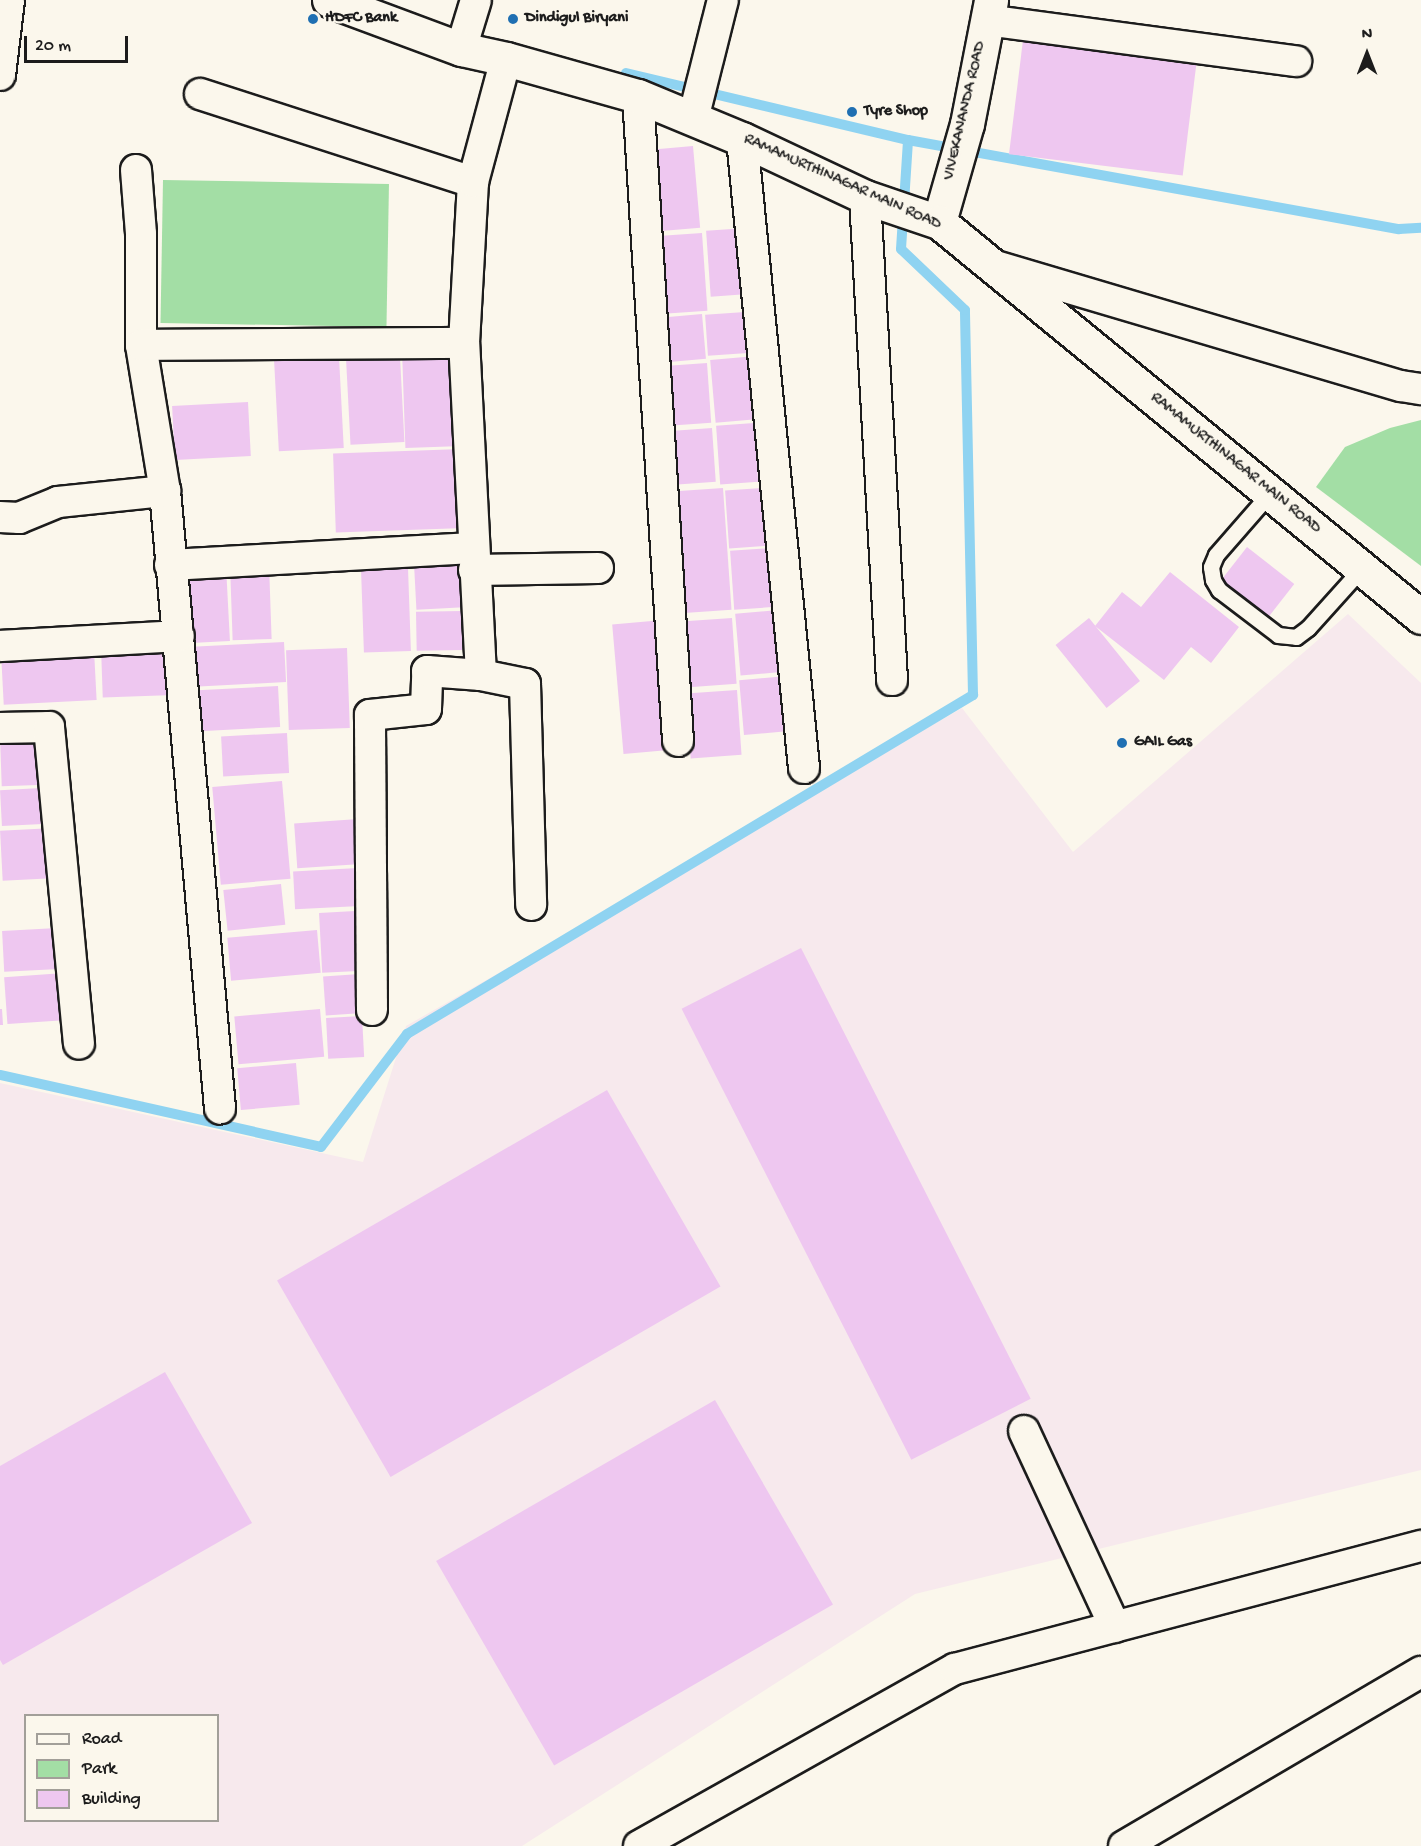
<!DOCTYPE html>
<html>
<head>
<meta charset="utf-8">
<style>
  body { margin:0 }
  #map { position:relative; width:1421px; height:1846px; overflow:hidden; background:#fbf7ec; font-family:"Gochi Hand",sans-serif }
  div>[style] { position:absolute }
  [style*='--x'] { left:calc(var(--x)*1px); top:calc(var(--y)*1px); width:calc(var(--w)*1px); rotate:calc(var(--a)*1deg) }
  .built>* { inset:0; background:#f7e9ed }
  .green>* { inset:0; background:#a3dea5; transform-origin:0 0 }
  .stream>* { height:10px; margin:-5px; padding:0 5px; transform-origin:5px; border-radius:5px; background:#8fd3f1 }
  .building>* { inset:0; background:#eec7f0; transform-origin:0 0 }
  .roads { filter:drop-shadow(2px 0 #1c1c1c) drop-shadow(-2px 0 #1c1c1c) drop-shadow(0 2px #1c1c1c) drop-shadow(0 -2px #1c1c1c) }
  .service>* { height:15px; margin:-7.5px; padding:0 7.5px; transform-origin:7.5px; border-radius:7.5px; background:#fbf7ec }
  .minor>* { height:30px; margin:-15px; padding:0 15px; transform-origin:15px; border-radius:15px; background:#fbf7ec }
  .tertiary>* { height:33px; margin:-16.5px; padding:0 16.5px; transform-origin:16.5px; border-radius:16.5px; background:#fbf7ec }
  .secondary>* { height:33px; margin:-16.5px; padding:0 16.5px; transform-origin:16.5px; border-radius:16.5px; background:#fbf7ec }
  .dots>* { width:16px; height:16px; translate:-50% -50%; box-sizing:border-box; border:3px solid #fbf7ec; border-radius:50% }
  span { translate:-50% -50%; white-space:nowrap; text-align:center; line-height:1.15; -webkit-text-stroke:4.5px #fbf7ec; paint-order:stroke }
  .poi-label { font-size:16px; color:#1c1c1c; font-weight:700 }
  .left { translate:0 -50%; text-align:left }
  .street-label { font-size:16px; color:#1c1c1c }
  .legend { position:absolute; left:24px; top:1714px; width:195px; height:108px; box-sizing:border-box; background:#fbf7ec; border:2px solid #a29f99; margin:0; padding:8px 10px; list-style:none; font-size:18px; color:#1c1c1c }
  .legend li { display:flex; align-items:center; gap:12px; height:30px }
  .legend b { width:30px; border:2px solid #a29f99 }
  .north { position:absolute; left:1337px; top:24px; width:60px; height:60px; -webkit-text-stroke:4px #fbf7ec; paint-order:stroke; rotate:0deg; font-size:16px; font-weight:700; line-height:24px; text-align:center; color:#1c1c1c }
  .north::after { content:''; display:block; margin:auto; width:21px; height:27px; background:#1c1c1c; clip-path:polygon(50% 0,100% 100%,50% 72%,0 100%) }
  .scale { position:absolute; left:24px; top:36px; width:104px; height:27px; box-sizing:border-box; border:3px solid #1c1c1c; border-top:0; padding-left:8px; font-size:18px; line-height:21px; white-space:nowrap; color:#1c1c1c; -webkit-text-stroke:4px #fbf7ec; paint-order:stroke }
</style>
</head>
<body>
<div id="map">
  <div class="built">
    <i style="clip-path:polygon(evenodd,1348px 614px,1421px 683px,1421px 1470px,915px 1594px,522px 1846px,0 1846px,0 1083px,363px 1162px,406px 1026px,962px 708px,1073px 852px,1348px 614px,26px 1716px,218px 1716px,218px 1820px,26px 1820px,26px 1716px)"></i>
  </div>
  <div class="green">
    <i style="left:163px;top:180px;width:226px;height:143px;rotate:1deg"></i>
    <i style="clip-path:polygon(1421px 420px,1421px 566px,1316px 487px,1345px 447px,1390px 428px)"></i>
  </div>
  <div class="stream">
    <i style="--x:626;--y:73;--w:290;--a:13.4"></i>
    <i style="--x:908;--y:140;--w:499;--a:10.3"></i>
    <i style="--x:1399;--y:229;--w:22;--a:-3"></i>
    <i style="--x:0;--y:1075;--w:329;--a:12.6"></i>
    <i style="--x:321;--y:1147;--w:142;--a:-52.7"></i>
    <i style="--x:407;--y:1034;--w:660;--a:-30.92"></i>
    <i style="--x:973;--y:695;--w:385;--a:-91.2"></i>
    <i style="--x:965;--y:310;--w:88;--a:-136.4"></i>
    <i style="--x:901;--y:249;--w:109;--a:-86.3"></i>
  </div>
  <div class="building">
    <i style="left:1023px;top:40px;width:175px;height:115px;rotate:7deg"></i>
    <i style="left:693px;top:146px;width:82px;height:48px;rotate:85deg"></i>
    <i style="left:747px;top:228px;width:66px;height:41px;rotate:86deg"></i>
    <i style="left:702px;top:233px;width:78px;height:51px;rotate:86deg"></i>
    <i style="left:745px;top:312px;width:41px;height:40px;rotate:86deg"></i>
    <i style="left:702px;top:314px;width:45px;height:45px;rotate:85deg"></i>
    <i style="left:459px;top:349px;width:97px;height:57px;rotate:88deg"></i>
    <i style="left:756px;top:356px;width:63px;height:46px;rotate:85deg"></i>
    <i style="left:339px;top:357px;width:91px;height:65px;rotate:87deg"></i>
    <i style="left:400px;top:357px;width:85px;height:54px;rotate:87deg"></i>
    <i style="left:707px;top:363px;width:60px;height:46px;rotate:86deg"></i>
    <i style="left:248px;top:402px;width:54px;height:76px;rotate:87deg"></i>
    <i style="left:754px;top:423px;width:59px;height:38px;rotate:86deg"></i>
    <i style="left:712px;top:428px;width:54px;height:45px;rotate:86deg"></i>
    <i style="left:462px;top:449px;width:79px;height:129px;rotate:88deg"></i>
    <i style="left:723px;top:488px;width:122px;height:51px;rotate:86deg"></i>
    <i style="left:762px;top:488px;width:58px;height:37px;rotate:86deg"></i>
    <i style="left:1247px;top:547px;width:60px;height:45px;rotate:38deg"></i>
    <i style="left:771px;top:548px;width:59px;height:41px;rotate:86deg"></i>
    <i style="left:466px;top:562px;width:45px;height:52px;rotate:87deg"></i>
    <i style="left:269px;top:564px;width:75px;height:39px;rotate:88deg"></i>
    <i style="left:226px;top:566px;width:75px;height:39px;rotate:87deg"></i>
    <i style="left:408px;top:568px;width:83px;height:47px;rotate:88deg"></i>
    <i style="clip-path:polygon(1170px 572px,1239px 627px,1211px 663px,1191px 647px,1164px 680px,1095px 626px,1122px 592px,1141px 607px)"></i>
    <i style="left:778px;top:610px;width:62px;height:43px;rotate:85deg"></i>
    <i style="left:462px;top:611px;width:39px;height:46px;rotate:89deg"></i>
    <i style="left:732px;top:618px;width:66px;height:51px;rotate:86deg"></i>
    <i style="left:1089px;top:618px;width:81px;height:43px;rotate:51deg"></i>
    <i style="left:663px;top:620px;width:130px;height:51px;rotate:85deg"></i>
    <i style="left:284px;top:642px;width:40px;height:92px;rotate:87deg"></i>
    <i style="left:172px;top:646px;width:49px;height:71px;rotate:88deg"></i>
    <i style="left:347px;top:648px;width:80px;height:61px;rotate:88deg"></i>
    <i style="left:94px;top:650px;width:50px;height:93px;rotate:87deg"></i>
    <i style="left:787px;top:676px;width:55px;height:48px;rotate:85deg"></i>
    <i style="left:278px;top:686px;width:41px;height:85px;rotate:87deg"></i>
    <i style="left:737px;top:690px;width:65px;height:51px;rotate:86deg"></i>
    <i style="left:287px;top:733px;width:40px;height:66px;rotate:87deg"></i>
    <i style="left:36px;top:736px;width:49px;height:36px;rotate:88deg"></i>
    <i style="left:282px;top:781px;width:98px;height:70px;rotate:85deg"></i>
    <i style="left:41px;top:788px;width:36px;height:41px;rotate:87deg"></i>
    <i style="left:358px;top:819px;width:45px;height:64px;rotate:86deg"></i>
    <i style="left:54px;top:828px;width:50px;height:54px;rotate:87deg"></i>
    <i style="left:358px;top:868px;width:38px;height:65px;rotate:87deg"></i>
    <i style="left:281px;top:884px;width:41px;height:58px;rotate:84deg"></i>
    <i style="left:355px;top:911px;width:60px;height:36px;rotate:87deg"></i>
    <i style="left:57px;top:928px;width:41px;height:55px;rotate:87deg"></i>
    <i style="left:317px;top:930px;width:43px;height:90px;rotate:85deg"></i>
    <i style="left:801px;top:948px;width:506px;height:134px;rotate:63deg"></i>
    <i style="left:64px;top:973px;width:47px;height:60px;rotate:86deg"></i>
    <i style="left:360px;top:974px;width:39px;height:37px;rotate:86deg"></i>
    <i style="clip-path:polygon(0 1009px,2px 1009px,3px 1025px,0 1025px)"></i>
    <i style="left:320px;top:1009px;width:48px;height:86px;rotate:85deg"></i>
    <i style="left:362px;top:1016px;width:41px;height:36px;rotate:87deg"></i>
    <i style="left:296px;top:1063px;width:42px;height:59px;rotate:85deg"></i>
    <i style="left:607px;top:1090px;width:227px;height:381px;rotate:60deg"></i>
    <i style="clip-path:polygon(165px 1372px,252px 1523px,3px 1665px,0 1660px,0 1466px)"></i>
    <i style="left:715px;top:1400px;width:236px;height:322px;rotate:60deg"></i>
  </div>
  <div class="roads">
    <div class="service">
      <i style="--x:1270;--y:493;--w:82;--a:131.1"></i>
      <i style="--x:1216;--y:555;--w:13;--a:113"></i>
      <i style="--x:1211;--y:567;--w:13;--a:81"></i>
      <i style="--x:1213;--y:580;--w:12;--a:59"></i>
      <i style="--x:1219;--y:590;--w:74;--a:37.3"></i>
      <i style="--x:1278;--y:635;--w:18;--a:6"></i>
      <i style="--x:1296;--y:637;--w:15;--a:-37"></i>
      <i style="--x:1308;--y:628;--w:81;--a:-48"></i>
    </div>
    <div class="minor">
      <i style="--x:987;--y:20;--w:312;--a:7.6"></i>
      <i style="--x:461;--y:49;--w:51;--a:-73"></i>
      <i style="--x:0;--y:75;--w:76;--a:-83.2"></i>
      <i style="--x:200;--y:94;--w:287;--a:17.9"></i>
      <i style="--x:638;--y:96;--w:646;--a:86.45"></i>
      <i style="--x:693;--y:119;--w:123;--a:-75.9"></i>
      <i style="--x:742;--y:139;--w:632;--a:84.37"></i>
      <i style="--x:136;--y:170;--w:64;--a:85.5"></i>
      <i style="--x:141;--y:234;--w:111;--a:90"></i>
      <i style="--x:141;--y:345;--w:148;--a:80.7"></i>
      <i style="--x:165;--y:491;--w:620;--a:84.91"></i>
      <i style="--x:865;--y:197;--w:484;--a:86.8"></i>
      <i style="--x:995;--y:266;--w:423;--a:16.5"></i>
      <i style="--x:1401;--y:386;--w:20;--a:9"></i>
      <i style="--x:141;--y:345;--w:323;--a:-0.4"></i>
      <i style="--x:0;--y:517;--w:19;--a:3"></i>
      <i style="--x:19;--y:518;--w:42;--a:-22.3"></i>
      <i style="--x:58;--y:502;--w:108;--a:-5.9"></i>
      <i style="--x:170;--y:565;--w:303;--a:-3.2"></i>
      <i style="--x:474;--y:570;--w:124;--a:-0.9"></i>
      <i style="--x:0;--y:646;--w:179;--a:-3.2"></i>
      <i style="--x:481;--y:675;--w:45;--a:11.6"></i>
      <i style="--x:525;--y:684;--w:221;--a:88.4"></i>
      <i style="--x:0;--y:728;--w:49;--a:-1.2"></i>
      <i style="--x:49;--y:727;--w:318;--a:84.6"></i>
      <i style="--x:372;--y:1010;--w:295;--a:-90.4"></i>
      <i style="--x:370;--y:715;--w:56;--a:-6.1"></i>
      <i style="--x:426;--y:709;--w:38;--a:-88"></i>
      <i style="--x:427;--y:671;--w:54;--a:4.2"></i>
      <i style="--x:481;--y:675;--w:332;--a:-92.9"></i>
      <i style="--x:464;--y:343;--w:161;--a:-86.8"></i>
      <i style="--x:473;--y:182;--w:127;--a:-75"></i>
      <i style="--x:1024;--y:1431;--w:216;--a:65.1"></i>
      <i style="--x:639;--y:1846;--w:362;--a:-29.3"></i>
      <i style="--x:955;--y:1669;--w:482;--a:-14.8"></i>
      <i style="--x:1124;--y:1846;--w:344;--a:-30.4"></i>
    </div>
    <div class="tertiary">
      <i style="--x:939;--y:222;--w:102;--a:-74.1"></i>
      <i style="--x:967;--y:124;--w:126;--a:-79"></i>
    </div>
    <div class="secondary">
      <i style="--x:329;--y:0;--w:141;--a:20.4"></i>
      <i style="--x:461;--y:49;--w:46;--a:12.5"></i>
      <i style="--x:506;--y:59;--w:137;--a:15.7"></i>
      <i style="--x:638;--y:96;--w:113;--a:22.5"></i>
      <i style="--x:742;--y:139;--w:136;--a:25.2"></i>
      <i style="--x:865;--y:197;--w:78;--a:18.7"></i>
      <i style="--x:939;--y:222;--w:623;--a:39.33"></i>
    </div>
  </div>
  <div class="dots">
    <i style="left:313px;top:19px;background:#1f6fb2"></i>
    <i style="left:513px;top:19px;background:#1f6fb2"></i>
    <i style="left:852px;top:112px;background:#1f6fb2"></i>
    <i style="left:1122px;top:743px;background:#1f6fb2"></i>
  </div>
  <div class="poi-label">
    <span class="left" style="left:325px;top:19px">HDFC Bank</span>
    <span class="left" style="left:525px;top:19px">Dindigul Biryani</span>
    <span class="left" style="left:864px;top:112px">Tyre Shop</span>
    <span class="left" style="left:1134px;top:743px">GAIL Gas</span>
  </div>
  <div class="street-label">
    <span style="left:966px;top:111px;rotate:-77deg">VIVEKANANDA ROAD</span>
    <span style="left:842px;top:183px;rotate:24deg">RAMAMURTHINAGAR MAIN ROAD</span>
    <span style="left:1235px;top:464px;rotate:39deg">RAMAMURTHINAGAR MAIN ROAD</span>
  </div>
  <ul class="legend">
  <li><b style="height:8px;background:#fbf7ec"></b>Road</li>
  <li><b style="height:16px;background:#a3dea5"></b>Park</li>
  <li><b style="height:16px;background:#eec7f0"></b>Building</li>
  </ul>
  <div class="north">N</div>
  <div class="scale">20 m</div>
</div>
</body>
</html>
